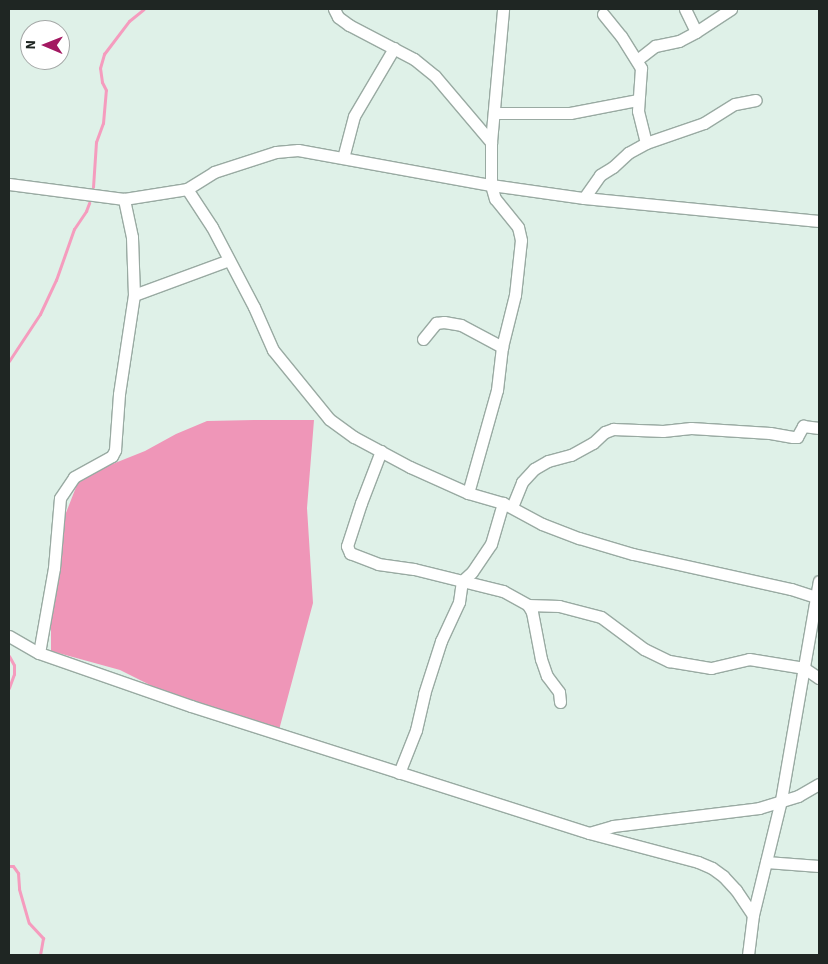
<!DOCTYPE html>
<html>
<head>
<meta charset="utf-8">
<style>
  body { margin:0 }
  #map { position:relative; width:828px; height:964px; overflow:hidden; background:#dff1e8; font-family:"Source Sans 3",sans-serif }
  div>[style] { position:absolute }
  [style*='--x'] { left:calc(var(--x)*1px); top:calc(var(--y)*1px); width:calc(var(--w)*1px); rotate:calc(var(--a)*1deg) }
  .forest>* { inset:0; background:#ef96b8 }
  .stream>* { height:3px; margin:-1.5px; padding:0 1.5px; transform-origin:1.5px; border-radius:1.5px; background:#f59cbe }
  .roads { filter:drop-shadow(1px 0 #99aaa2) drop-shadow(-1px 0 #99aaa2) drop-shadow(0 1px #99aaa2) drop-shadow(0 -1px #99aaa2) }
  .street>* { height:11px; margin:-5.5px; padding:0 5.5px; transform-origin:5.5px; border-radius:5.5px; background:#fff }
  span { translate:-50% -50%; white-space:nowrap; text-align:center; line-height:1.15; -webkit-text-stroke:4px #fff; paint-order:stroke }
  .frame { position:absolute; inset:0; border:10px solid #1f2623; pointer-events:none }
  .north { position:absolute; left:20px; top:20px; width:50px; height:50px; box-sizing:border-box; background:#fff; border:1px solid #a5a8a7; border-radius:50%; rotate:271deg; font-size:14px; font-weight:700; line-height:20px; text-align:center; color:#1f2623 }
  .north::after { content:''; display:block; margin:auto; width:18px; height:22px; background:#a31861; clip-path:polygon(50% 0,100% 100%,50% 72%,0 100%) }
</style>
</head>
<body>
<div id="map">
  <div class="forest">
    <i style="clip-path:polygon(254px 420px,314px 420px,307px 508px,313px 603px,279px 730px,176px 698px,120px 670px,51px 651px,51px 614px,62px 523px,80px 477px,145px 451px,176px 434px,207px 421px)"></i>
  </div>
  <div class="stream">
    <i style="--x:93;--y:187;--w:45;--a:-86.2"></i>
    <i style="--x:96;--y:142;--w:20;--a:-70"></i>
    <i style="--x:103;--y:123;--w:33;--a:-85"></i>
    <i style="--x:106;--y:90;--w:9;--a:-117"></i>
    <i style="--x:102;--y:82;--w:14;--a:-98"></i>
    <i style="--x:100;--y:68;--w:15;--a:-74"></i>
    <i style="--x:104;--y:54;--w:41;--a:-52.9"></i>
    <i style="--x:129;--y:21;--w:19;--a:-39"></i>
    <i style="--x:9;--y:361;--w:56;--a:-56.6"></i>
    <i style="--x:40;--y:314;--w:38;--a:-65"></i>
    <i style="--x:56;--y:280;--w:54;--a:-70.6"></i>
    <i style="--x:74;--y:229;--w:22;--a:-56"></i>
    <i style="--x:86;--y:211;--w:9;--a:-69"></i>
    <i style="--x:9;--y:656;--w:10;--a:61"></i>
    <i style="--x:14;--y:665;--w:9;--a:90"></i>
    <i style="--x:14;--y:674;--w:15;--a:110"></i>
    <i style="--x:9;--y:866;--w:4;--a:0"></i>
    <i style="--x:13;--y:866;--w:9;--a:54"></i>
    <i style="--x:18;--y:873;--w:16;--a:86"></i>
    <i style="--x:19;--y:889;--w:35;--a:74"></i>
    <i style="--x:29;--y:923;--w:21;--a:47"></i>
    <i style="--x:43;--y:938;--w:17;--a:100"></i>
  </div>
  <div class="roads">
    <div class="street">
      <i style="--x:334;--y:9;--w:9;--a:63"></i>
      <i style="--x:338;--y:17;--w:14;--a:36"></i>
      <i style="--x:349;--y:25;--w:73;--a:27.6"></i>
      <i style="--x:414;--y:59;--w:27;--a:39"></i>
      <i style="--x:435;--y:76;--w:87;--a:49.7"></i>
      <i style="--x:685;--y:9;--w:25;--a:64"></i>
      <i style="--x:603;--y:14;--w:28;--a:51"></i>
      <i style="--x:621;--y:36;--w:38;--a:58"></i>
      <i style="--x:641;--y:68;--w:43;--a:94"></i>
      <i style="--x:638;--y:111;--w:33;--a:76"></i>
      <i style="--x:637;--y:60;--w:23;--a:-38"></i>
      <i style="--x:655;--y:46;--w:25;--a:-12"></i>
      <i style="--x:679;--y:41;--w:19;--a:-28"></i>
      <i style="--x:696;--y:32;--w:42;--a:-33.3"></i>
      <i style="--x:494;--y:113;--w:76;--a:0"></i>
      <i style="--x:570;--y:113;--w:68;--a:-11"></i>
      <i style="--x:343;--y:158;--w:43;--a:-75.3"></i>
      <i style="--x:354;--y:116;--w:79;--a:-59.5"></i>
      <i style="--x:9;--y:184;--w:116;--a:7.4"></i>
      <i style="--x:124;--y:199;--w:64;--a:-9"></i>
      <i style="--x:187;--y:189;--w:32;--a:-32"></i>
      <i style="--x:214;--y:172;--w:65;--a:-17.9"></i>
      <i style="--x:276;--y:152;--w:22;--a:-5"></i>
      <i style="--x:298;--y:150;--w:196;--a:10.3"></i>
      <i style="--x:491;--y:185;--w:94;--a:8"></i>
      <i style="--x:584;--y:198;--w:236;--a:5.6"></i>
      <i style="--x:187;--y:189;--w:45;--a:56.7"></i>
      <i style="--x:212;--y:227;--w:90;--a:62.3"></i>
      <i style="--x:254;--y:307;--w:47;--a:66.2"></i>
      <i style="--x:273;--y:350;--w:89;--a:50.9"></i>
      <i style="--x:329;--y:419;--w:31;--a:36"></i>
      <i style="--x:354;--y:437;--w:64;--a:28.2"></i>
      <i style="--x:410;--y:467;--w:64;--a:24.1"></i>
      <i style="--x:468;--y:493;--w:36;--a:16"></i>
      <i style="--x:503;--y:503;--w:44;--a:28.3"></i>
      <i style="--x:542;--y:524;--w:40;--a:21"></i>
      <i style="--x:579;--y:538;--w:56;--a:16.5"></i>
      <i style="--x:633;--y:554;--w:162;--a:12.5"></i>
      <i style="--x:791;--y:589;--w:26;--a:18"></i>
      <i style="--x:584;--y:198;--w:28;--a:-55"></i>
      <i style="--x:600;--y:175;--w:15;--a:-32"></i>
      <i style="--x:613;--y:167;--w:21;--a:-43"></i>
      <i style="--x:628;--y:153;--w:21;--a:-29"></i>
      <i style="--x:646;--y:143;--w:61;--a:-19"></i>
      <i style="--x:704;--y:123;--w:36;--a:-32"></i>
      <i style="--x:735;--y:104;--w:21;--a:-11"></i>
      <i style="--x:134;--y:295;--w:101;--a:-20.2"></i>
      <i style="--x:423;--y:339;--w:21;--a:-51"></i>
      <i style="--x:436;--y:323;--w:8;--a:-7"></i>
      <i style="--x:444;--y:322;--w:17;--a:10"></i>
      <i style="--x:461;--y:325;--w:47;--a:28.2"></i>
      <i style="--x:381;--y:451;--w:56;--a:111"></i>
      <i style="--x:361;--y:503;--w:45;--a:108"></i>
      <i style="--x:347;--y:546;--w:8;--a:67"></i>
      <i style="--x:350;--y:553;--w:30;--a:21"></i>
      <i style="--x:378;--y:564;--w:36;--a:8"></i>
      <i style="--x:414;--y:569;--w:92;--a:13.9"></i>
      <i style="--x:503;--y:591;--w:29;--a:29"></i>
      <i style="--x:528;--y:605;--w:8;--a:60"></i>
      <i style="--x:532;--y:612;--w:48;--a:79.2"></i>
      <i style="--x:541;--y:659;--w:18;--a:71"></i>
      <i style="--x:547;--y:676;--w:20;--a:53"></i>
      <i style="--x:559;--y:692;--w:10;--a:84"></i>
      <i style="--x:468;--y:493;--w:107;--a:-74.3"></i>
      <i style="--x:497;--y:390;--w:43;--a:-83.4"></i>
      <i style="--x:502;--y:347;--w:54;--a:-76"></i>
      <i style="--x:515;--y:295;--w:55;--a:-83.8"></i>
      <i style="--x:521;--y:240;--w:13;--a:-103"></i>
      <i style="--x:518;--y:227;--w:36;--a:-129"></i>
      <i style="--x:495;--y:199;--w:15;--a:-106"></i>
      <i style="--x:491;--y:185;--w:43;--a:-90"></i>
      <i style="--x:491;--y:142;--w:134;--a:-84.8"></i>
      <i style="--x:512;--y:507;--w:27;--a:-68"></i>
      <i style="--x:522;--y:482;--w:18;--a:-47"></i>
      <i style="--x:534;--y:469;--w:16;--a:-30"></i>
      <i style="--x:548;--y:461;--w:24;--a:-15"></i>
      <i style="--x:571;--y:455;--w:25;--a:-29"></i>
      <i style="--x:593;--y:443;--w:16;--a:-43"></i>
      <i style="--x:605;--y:432;--w:9;--a:-21"></i>
      <i style="--x:613;--y:429;--w:50;--a:2.3"></i>
      <i style="--x:663;--y:431;--w:28;--a:-6"></i>
      <i style="--x:691;--y:428;--w:79;--a:3.6"></i>
      <i style="--x:770;--y:433;--w:23;--a:10"></i>
      <i style="--x:793;--y:437;--w:4;--a:0"></i>
      <i style="--x:797;--y:437;--w:13;--a:-61"></i>
      <i style="--x:803;--y:426;--w:16;--a:7"></i>
      <i style="--x:528;--y:605;--w:31;--a:2"></i>
      <i style="--x:559;--y:606;--w:43;--a:14.7"></i>
      <i style="--x:601;--y:617;--w:54;--a:36.7"></i>
      <i style="--x:644;--y:649;--w:28;--a:26"></i>
      <i style="--x:669;--y:661;--w:43;--a:9.5"></i>
      <i style="--x:711;--y:668;--w:39;--a:-13"></i>
      <i style="--x:749;--y:659;--w:56;--a:9.3"></i>
      <i style="--x:804;--y:668;--w:18;--a:34"></i>
      <i style="--x:9;--y:636;--w:34;--a:30"></i>
      <i style="--x:39;--y:653;--w:161;--a:19.2"></i>
      <i style="--x:191;--y:706;--w:418;--a:17.7"></i>
      <i style="--x:589;--y:833;--w:113;--a:14.9"></i>
      <i style="--x:698;--y:862;--w:15;--a:23"></i>
      <i style="--x:712;--y:868;--w:14;--a:36"></i>
      <i style="--x:723;--y:876;--w:19;--a:47"></i>
      <i style="--x:736;--y:890;--w:30;--a:56"></i>
      <i style="--x:39;--y:653;--w:86;--a:-80"></i>
      <i style="--x:54;--y:568;--w:70;--a:-85.1"></i>
      <i style="--x:60;--y:498;--w:25;--a:-56"></i>
      <i style="--x:74;--y:477;--w:43;--a:-28.9"></i>
      <i style="--x:112;--y:456;--w:7;--a:-63"></i>
      <i style="--x:115;--y:450;--w:56;--a:-85.9"></i>
      <i style="--x:119;--y:394;--w:100;--a:-81.4"></i>
      <i style="--x:134;--y:295;--w:58;--a:-92"></i>
      <i style="--x:132;--y:237;--w:39;--a:-102"></i>
      <i style="--x:399;--y:773;--w:46;--a:-68.4"></i>
      <i style="--x:416;--y:730;--w:37;--a:-77"></i>
      <i style="--x:424;--y:694;--w:56;--a:-72.2"></i>
      <i style="--x:441;--y:641;--w:43;--a:-65.2"></i>
      <i style="--x:459;--y:602;--w:21;--a:-82"></i>
      <i style="--x:462;--y:581;--w:13;--a:-42"></i>
      <i style="--x:472;--y:572;--w:34;--a:-56"></i>
      <i style="--x:491;--y:544;--w:43;--a:-73.7"></i>
      <i style="--x:589;--y:833;--w:25;--a:-16"></i>
      <i style="--x:613;--y:826;--w:147;--a:-7"></i>
      <i style="--x:759;--y:808;--w:41;--a:-17.1"></i>
      <i style="--x:798;--y:796;--w:24;--a:-30"></i>
      <i style="--x:766;--y:862;--w:53;--a:4.3"></i>
      <i style="--x:748;--y:955;--w:40;--a:-82.9"></i>
      <i style="--x:753;--y:915;--w:118;--a:-76.3"></i>
      <i style="--x:781;--y:800;--w:222;--a:-80.2"></i>
    </div>
  </div>
  <div class="frame"></div>
  <div class="north">N</div>
</div>
</body>
</html>
